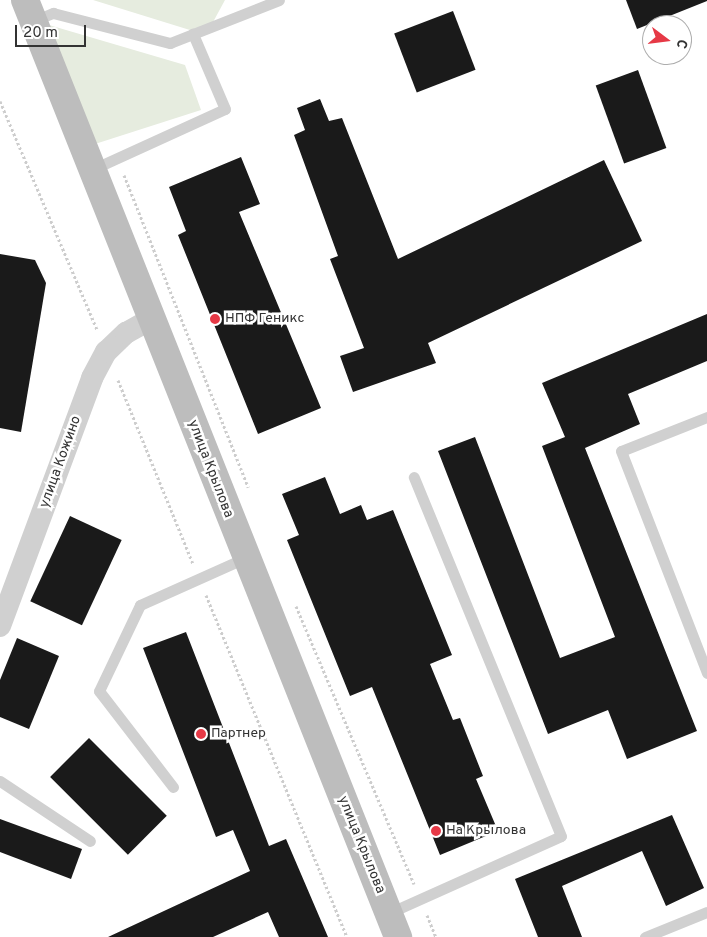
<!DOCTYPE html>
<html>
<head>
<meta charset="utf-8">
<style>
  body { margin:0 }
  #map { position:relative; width:707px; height:937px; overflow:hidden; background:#fff; font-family:Overpass,sans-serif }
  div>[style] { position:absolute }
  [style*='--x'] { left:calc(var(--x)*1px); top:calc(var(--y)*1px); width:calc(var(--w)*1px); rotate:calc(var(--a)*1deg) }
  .green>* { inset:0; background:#e6ecdf }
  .building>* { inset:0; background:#1a1a1a; transform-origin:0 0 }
  .path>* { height:3px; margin-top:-1.5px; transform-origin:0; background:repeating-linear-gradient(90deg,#cdcdcd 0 2.5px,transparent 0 5px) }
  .service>* { height:11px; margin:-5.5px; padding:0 5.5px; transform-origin:5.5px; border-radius:5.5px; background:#d0d0d0 }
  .minor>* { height:22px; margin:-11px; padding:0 11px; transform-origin:11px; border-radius:11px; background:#d0d0d0 }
  .secondary>* { height:28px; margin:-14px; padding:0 14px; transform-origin:14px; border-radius:14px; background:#bdbdbd }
  .dots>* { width:14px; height:14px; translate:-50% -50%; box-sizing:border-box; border:2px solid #fff; border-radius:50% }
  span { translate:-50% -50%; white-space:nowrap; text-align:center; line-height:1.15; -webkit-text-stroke:5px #fff; paint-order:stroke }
  .poi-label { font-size:14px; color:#333 }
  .left { translate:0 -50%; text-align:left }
  .street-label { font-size:14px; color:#333 }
  .north { position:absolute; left:642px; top:15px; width:50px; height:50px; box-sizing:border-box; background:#fff; border:1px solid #adadad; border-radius:50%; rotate:105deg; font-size:14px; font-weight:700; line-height:20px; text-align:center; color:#333 }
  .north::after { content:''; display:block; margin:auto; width:18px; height:22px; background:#e63946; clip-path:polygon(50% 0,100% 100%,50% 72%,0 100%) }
  .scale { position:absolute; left:15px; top:25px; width:71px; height:22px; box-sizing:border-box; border:2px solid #333; border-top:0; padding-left:6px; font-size:15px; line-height:18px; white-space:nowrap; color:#333; -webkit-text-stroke:4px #fff; paint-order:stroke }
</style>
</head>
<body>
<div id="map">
  <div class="green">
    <i style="clip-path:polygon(93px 0,225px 0,206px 35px)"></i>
    <i style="clip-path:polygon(49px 25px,185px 65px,201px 110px,95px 144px)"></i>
  </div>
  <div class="building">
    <i style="clip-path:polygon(626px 0,707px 0,707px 1px,637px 29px)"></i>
    <i style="left:453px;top:11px;width:63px;height:63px;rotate:69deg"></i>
    <i style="left:638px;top:70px;width:83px;height:45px;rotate:70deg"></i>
    <i style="clip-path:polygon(320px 99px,329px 121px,342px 118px,398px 259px,604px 160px,642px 241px,428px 343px,436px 363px,353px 392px,340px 356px,364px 348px,330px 259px,338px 256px,294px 135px,305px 130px,297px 108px)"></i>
    <i style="clip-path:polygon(241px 157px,260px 204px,239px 212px,321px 408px,258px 434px,178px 235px,186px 231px,169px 187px)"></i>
    <i style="clip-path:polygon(0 254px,35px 260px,46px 283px,21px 432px,0 428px)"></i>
    <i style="clip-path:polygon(707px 314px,707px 361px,628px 394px,640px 424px,585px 448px,697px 731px,627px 759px,608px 710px,548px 734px,438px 451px,475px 437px,560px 658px,615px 637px,542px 446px,565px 437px,542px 383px)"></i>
    <i style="clip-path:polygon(325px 477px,340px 514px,361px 505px,367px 520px,393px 510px,452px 655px,430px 664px,453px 720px,460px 718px,483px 776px,476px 779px,498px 831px,440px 855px,372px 687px,350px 696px,287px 540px,299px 535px,282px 494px)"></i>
    <i style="left:70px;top:516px;width:57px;height:94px;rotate:25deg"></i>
    <i style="clip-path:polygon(186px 632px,269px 846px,286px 839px,328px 937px,279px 937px,268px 912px,213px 937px,108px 937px,250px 871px,233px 830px,216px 837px,143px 648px)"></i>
    <i style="clip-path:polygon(17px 638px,59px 656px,29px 729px,0 717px,0 680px)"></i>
    <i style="left:89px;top:738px;width:110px;height:55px;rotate:45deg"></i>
    <i style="clip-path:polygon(672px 815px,704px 888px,666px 906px,642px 851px,562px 886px,582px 937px,538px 937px,515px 879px)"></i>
    <i style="clip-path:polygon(0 819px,82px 849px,71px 879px,0 852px)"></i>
  </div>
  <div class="path">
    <i style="--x:0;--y:101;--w:249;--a:67"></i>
    <i style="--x:124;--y:175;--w:336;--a:68.3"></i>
    <i style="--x:118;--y:380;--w:199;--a:67.8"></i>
    <i style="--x:206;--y:595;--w:370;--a:67.6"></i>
    <i style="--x:296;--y:606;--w:302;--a:67"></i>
    <i style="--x:427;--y:915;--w:24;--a:68"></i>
  </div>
  <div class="service">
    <i style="--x:33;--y:21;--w:22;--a:-22"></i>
    <i style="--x:53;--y:13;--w:121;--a:14.4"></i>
    <i style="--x:170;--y:43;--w:117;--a:-21.5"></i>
    <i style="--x:91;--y:170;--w:147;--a:-24.5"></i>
    <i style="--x:225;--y:109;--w:82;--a:-113.1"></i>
    <i style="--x:707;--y:417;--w:92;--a:158.4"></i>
    <i style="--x:621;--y:451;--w:238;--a:68.8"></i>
    <i style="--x:0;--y:781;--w:108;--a:33.7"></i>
    <i style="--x:173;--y:787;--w:121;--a:-127.6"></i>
    <i style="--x:99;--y:691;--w:95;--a:-64.5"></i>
    <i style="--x:140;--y:605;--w:115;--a:-24.1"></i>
    <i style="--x:389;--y:913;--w:188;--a:-24.1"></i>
    <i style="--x:561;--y:836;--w:388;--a:-112.3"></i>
    <i style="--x:645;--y:937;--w:67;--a:-22"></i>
  </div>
  <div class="minor">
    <i style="--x:0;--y:626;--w:265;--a:-69.6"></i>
    <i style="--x:92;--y:378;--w:30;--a:-62"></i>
    <i style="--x:106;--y:352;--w:28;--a:-44"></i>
    <i style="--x:126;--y:333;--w:29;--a:-29"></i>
  </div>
  <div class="secondary">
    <i style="--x:25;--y:0;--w:1009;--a:68.29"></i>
  </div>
  <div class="dots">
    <i style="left:215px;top:319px;background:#e63946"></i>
    <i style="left:201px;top:734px;background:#e63946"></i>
    <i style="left:436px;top:831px;background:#e63946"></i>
  </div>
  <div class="poi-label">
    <span class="left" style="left:225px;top:319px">НПФ Геникс</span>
    <span class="left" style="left:211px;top:734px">Партнер</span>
    <span class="left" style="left:446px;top:831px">На Крылова</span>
  </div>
  <div class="street-label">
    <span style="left:61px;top:462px;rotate:-70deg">улица Кожино</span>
    <span style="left:210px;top:469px;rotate:69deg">улица Крылова</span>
    <span style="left:361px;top:845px;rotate:68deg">улица Крылова</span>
  </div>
  <div class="north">С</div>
  <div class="scale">20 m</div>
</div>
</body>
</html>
